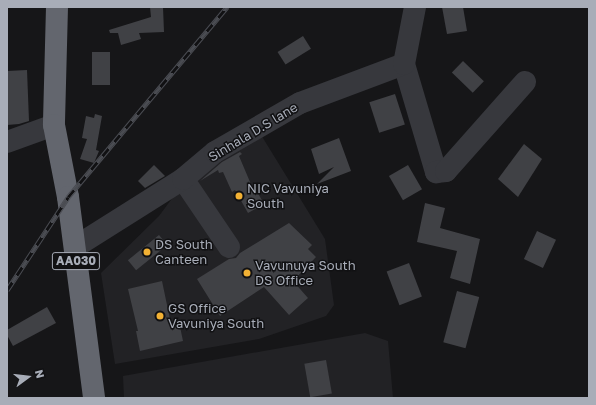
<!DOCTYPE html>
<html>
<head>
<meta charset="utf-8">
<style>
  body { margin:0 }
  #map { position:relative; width:596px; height:405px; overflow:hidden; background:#161618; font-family:"Golos Text",sans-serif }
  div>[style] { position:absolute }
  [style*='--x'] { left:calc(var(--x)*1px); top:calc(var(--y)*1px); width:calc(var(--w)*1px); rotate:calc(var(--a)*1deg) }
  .built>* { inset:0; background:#222225 }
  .building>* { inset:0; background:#404145; transform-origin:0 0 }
  .minor>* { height:22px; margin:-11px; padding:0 11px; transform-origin:11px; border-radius:11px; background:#37383d }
  .highway>* { height:22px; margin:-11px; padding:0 11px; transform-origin:11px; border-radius:11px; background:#63666e }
  .rail>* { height:4.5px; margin-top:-2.25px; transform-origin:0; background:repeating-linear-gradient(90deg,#111113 0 9px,#4a4c52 0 18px); box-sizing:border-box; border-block:1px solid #4a4c52 }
  .dots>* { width:11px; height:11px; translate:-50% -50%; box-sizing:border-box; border:2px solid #111113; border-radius:50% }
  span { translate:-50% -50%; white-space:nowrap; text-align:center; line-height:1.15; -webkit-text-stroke:3px #111113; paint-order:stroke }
  .shield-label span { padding:1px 3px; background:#111113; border:1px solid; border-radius:3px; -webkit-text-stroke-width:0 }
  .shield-label { font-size:12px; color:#a8adb8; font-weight:700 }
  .street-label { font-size:13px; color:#a8adb8 }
  .poi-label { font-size:13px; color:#a8adb8 }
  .left { translate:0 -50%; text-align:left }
  .frame { position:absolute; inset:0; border:8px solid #a8adb8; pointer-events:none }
  .north { position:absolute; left:8px; top:357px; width:40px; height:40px; -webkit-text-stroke:3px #111113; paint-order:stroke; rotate:75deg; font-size:11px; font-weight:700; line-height:16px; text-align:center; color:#a8adb8 }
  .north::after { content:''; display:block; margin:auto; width:14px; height:18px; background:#a8adb8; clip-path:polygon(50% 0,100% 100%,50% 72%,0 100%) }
</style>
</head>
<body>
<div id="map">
  <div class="built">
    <i style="clip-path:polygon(258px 130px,325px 239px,334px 305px,326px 316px,259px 339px,115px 364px,101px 273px,159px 216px,188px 177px)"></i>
    <i style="clip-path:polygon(365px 333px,388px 341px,393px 398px,124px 398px,123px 376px)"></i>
  </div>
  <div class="building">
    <i style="clip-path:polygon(150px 7px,163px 7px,164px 32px,139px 33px,141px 39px,121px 45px,118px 33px,110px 33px,109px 30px,151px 17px)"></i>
    <i style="clip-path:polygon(442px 7px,463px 7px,467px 31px,447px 34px)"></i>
    <i style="left:303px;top:36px;width:15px;height:30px;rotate:58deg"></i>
    <i style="left:92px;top:52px;width:18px;height:33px"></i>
    <i style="left:463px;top:61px;width:29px;height:16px;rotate:44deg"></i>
    <i style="clip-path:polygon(27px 70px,29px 121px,19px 124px,7px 125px,7px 71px)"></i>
    <i style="left:395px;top:94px;width:32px;height:27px;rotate:72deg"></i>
    <i style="clip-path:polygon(95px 114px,102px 116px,96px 150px,99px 151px,94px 163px,80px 159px,87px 139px,82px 138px,86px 116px,94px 118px)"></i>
    <i style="clip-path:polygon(339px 138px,351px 171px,317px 184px,334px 167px,319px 174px,311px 149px)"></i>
    <i style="clip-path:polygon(524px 144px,542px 159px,518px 197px,498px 179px)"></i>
    <i style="clip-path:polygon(240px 152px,242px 154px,239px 156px,253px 189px,255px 188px,264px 204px,248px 213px,235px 190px,232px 192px,223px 172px,219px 173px,218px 170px,200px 181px,222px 162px)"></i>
    <i style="clip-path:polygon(154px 165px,165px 176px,145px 188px,138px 181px)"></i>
    <i style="left:408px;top:165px;width:28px;height:22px;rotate:60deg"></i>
    <i style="clip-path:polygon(425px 203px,445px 208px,440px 228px,480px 239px,470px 284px,450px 278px,457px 251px,417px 242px)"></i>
    <i style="clip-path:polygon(289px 223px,312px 245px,308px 249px,316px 257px,293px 281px,308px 298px,289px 315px,264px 287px,220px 316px,197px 279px,229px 259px,236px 258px,240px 253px)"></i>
    <i style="left:537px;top:231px;width:21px;height:31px;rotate:25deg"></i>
    <i style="left:159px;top:235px;width:13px;height:40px;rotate:51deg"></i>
    <i style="left:409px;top:263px;width:36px;height:24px;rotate:69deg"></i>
    <i style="clip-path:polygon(162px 281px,171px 324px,179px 322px,183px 341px,140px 351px,136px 331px,138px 331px,128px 289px)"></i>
    <i style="left:457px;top:291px;width:23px;height:53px;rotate:15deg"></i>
    <i style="clip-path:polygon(47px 307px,56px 323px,13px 346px,7px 335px,7px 330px)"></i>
    <i style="left:326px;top:360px;width:34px;height:22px;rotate:80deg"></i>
  </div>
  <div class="minor">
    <i style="--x:404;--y:64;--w:113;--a:73.5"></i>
    <i style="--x:436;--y:172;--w:10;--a:-6"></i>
    <i style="--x:446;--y:171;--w:119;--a:-48.4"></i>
    <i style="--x:7;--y:142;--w:50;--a:-19.9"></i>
    <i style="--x:183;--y:179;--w:82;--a:55.9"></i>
    <i style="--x:75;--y:247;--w:128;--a:-32.2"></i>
    <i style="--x:183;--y:179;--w:42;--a:-40.2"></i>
    <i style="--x:215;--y:152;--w:98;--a:-30"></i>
    <i style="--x:300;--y:103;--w:111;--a:-20.6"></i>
    <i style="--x:404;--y:64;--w:58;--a:-79.1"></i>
  </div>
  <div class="highway">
    <i style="--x:57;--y:7;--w:118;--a:91.5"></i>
    <i style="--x:54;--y:125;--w:73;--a:79"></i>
    <i style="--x:68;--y:197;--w:203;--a:82.6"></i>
  </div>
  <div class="rail">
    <i style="--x:7;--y:290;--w:111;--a:-56.7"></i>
    <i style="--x:68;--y:197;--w:248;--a:-50.1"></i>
  </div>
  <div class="dots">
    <i style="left:239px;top:196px;background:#f2b134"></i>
    <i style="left:147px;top:252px;background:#f2b134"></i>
    <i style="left:247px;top:273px;background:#f2b134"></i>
    <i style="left:160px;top:316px;background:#f2b134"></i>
  </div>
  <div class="shield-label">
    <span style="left:76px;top:261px">AA030</span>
  </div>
  <div class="street-label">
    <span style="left:253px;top:132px;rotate:-31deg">Sinhala D.S lane</span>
  </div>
  <div class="poi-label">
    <span class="left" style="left:247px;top:196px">NIC Vavuniya<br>South</span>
    <span class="left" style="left:155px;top:252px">DS South<br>Canteen</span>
    <span class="left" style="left:255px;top:273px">Vavunuya South<br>DS Office</span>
    <span class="left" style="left:168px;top:316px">GS Office<br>Vavuniya South</span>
  </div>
  <div class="frame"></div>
  <div class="north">N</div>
</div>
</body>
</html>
